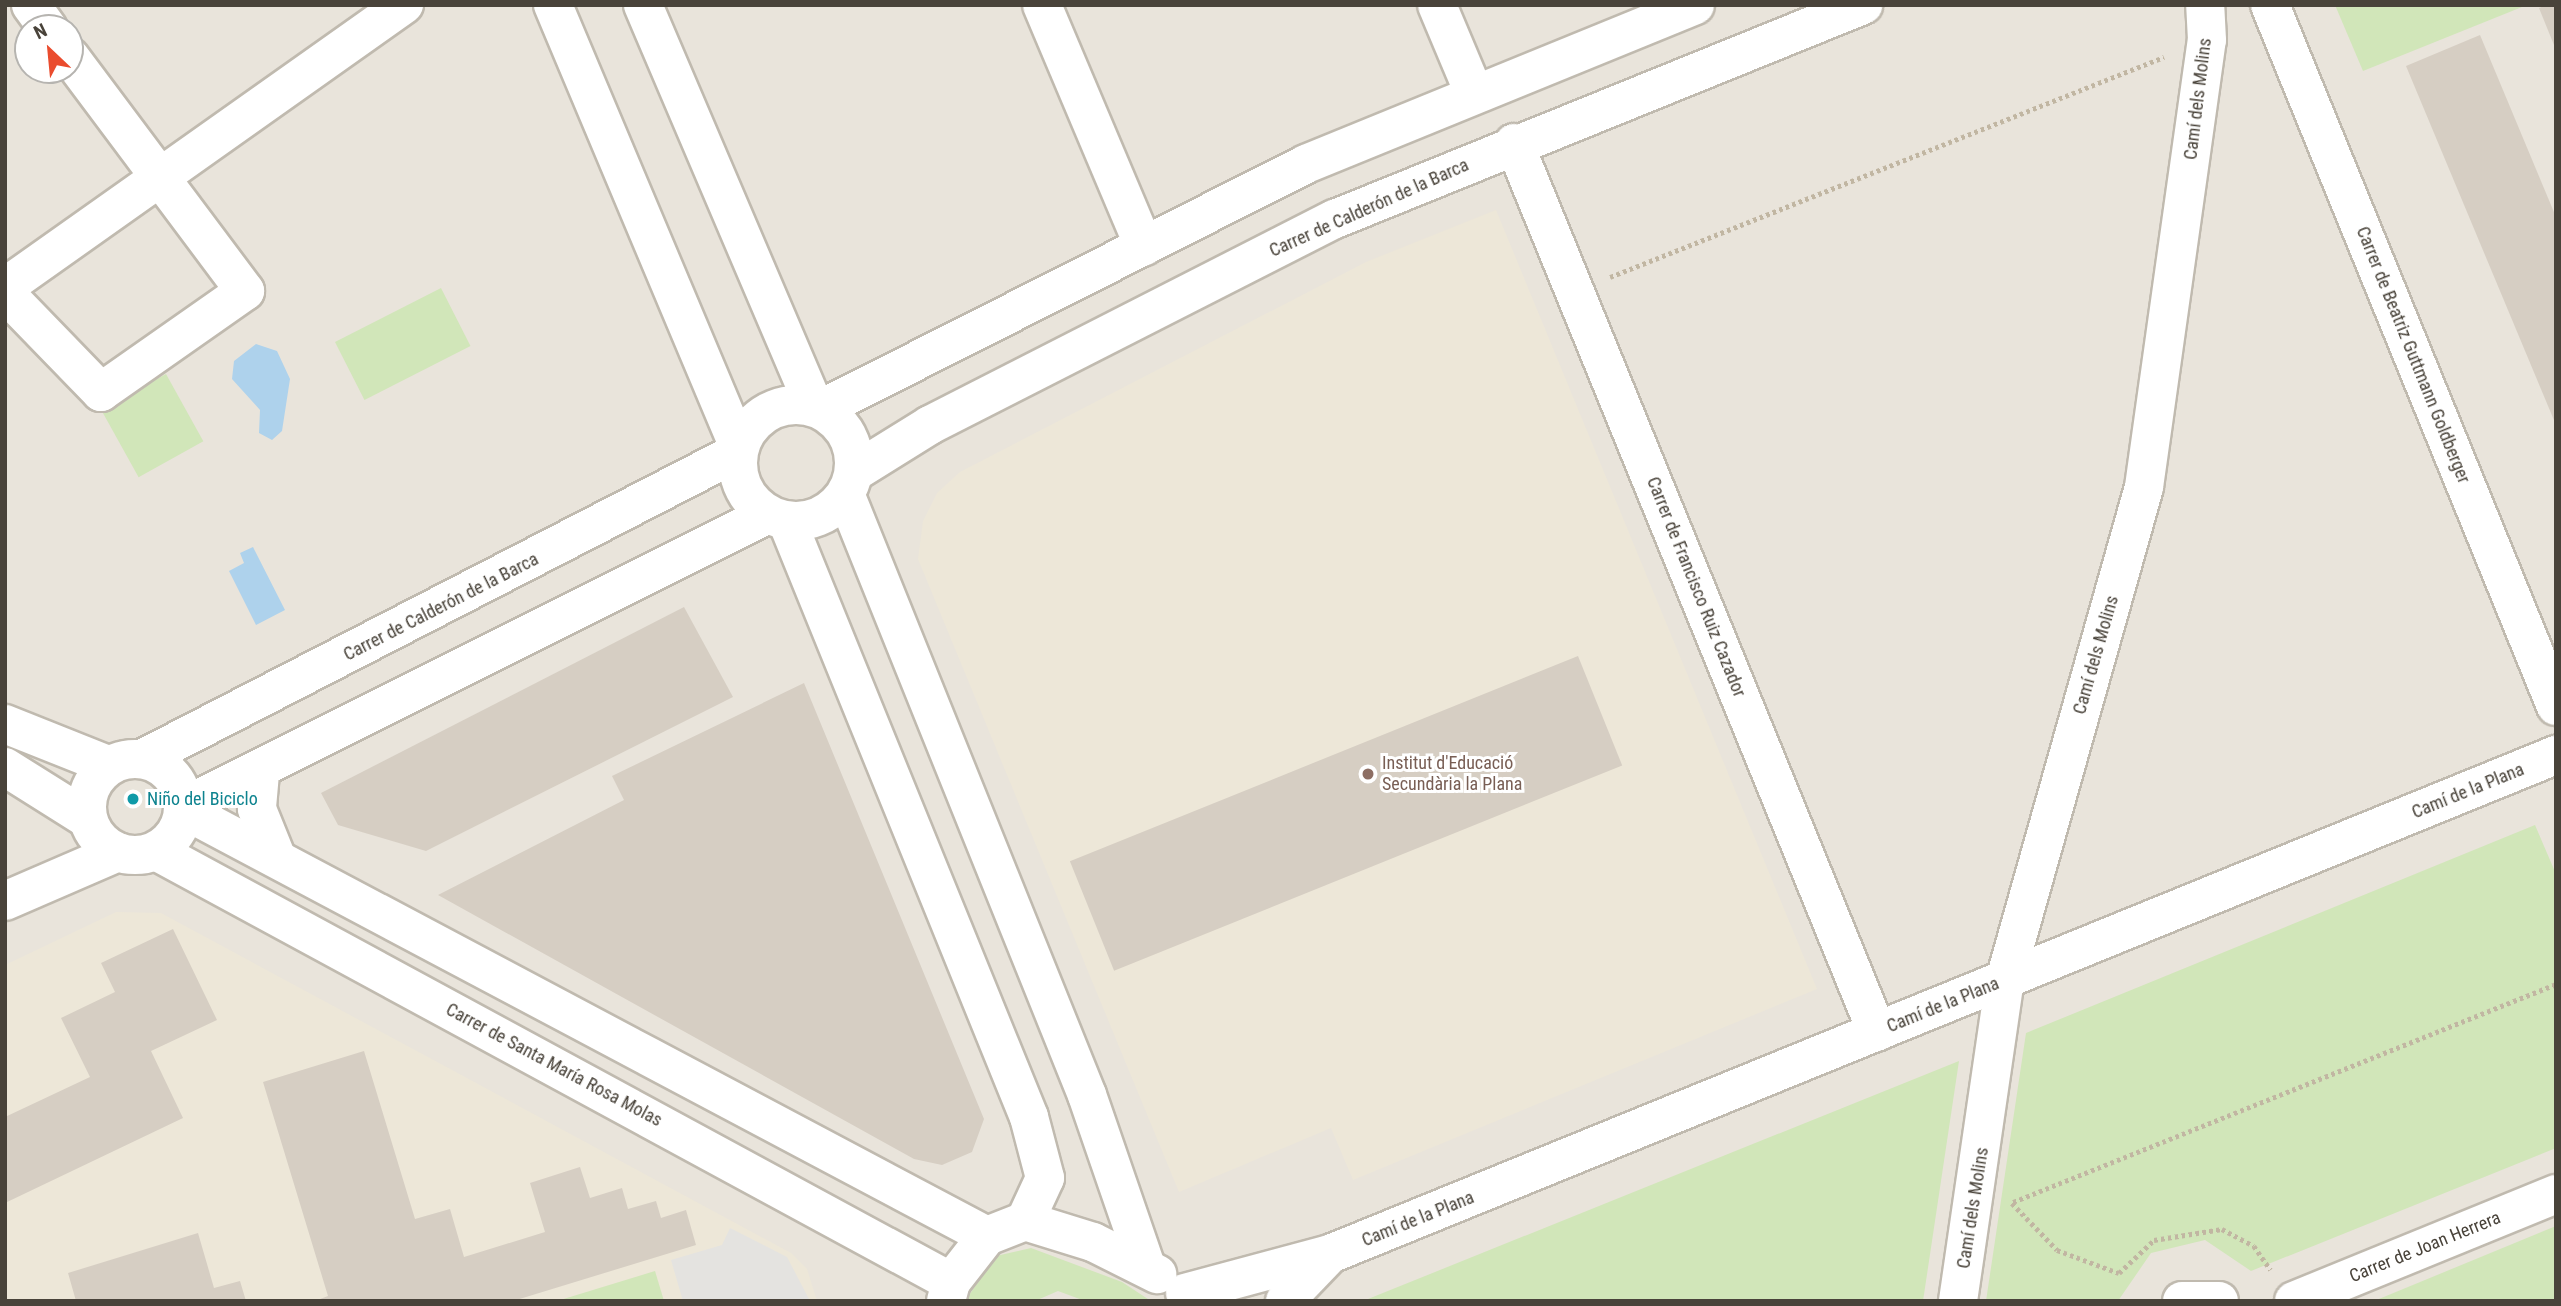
<!DOCTYPE html>
<html>
<head>
<meta charset="utf-8">
<style>
  body { margin:0 }
  #map { position:relative; width:2561px; height:1306px; overflow:hidden; background:#f5f3ec; font-family:"Roboto Condensed",sans-serif }
  div>[style] { position:absolute }
  [style*='--x'] { left:calc(var(--x)*1px); top:calc(var(--y)*1px); width:calc(var(--w)*1px); rotate:calc(var(--a)*1deg) }
  .residential>* { inset:0; background:#e9e4db }
  .education>* { inset:0; background:#ede7d8 }
  .green>* { inset:0; background:#d1e6b9; transform-origin:0 0 }
  .parking>* { inset:0; background:#e4e3e0 }
  .water>* { inset:0; background:#aed2ec }
  .building>* { inset:0; background:#d6cec3; transform-origin:0 0 }
  .path>* { height:4.5px; margin-top:-2.25px; transform-origin:0; background:repeating-linear-gradient(90deg,#c1b6a2 0 3.5px,transparent 0 7px) }
  .roads { filter:drop-shadow(2px 0 #c0baaf) drop-shadow(-2px 0 #c0baaf) drop-shadow(0 2px #c0baaf) drop-shadow(0 -2px #c0baaf) }
  .minor>* { height:38px; margin:-19px; padding:0 19px; transform-origin:19px; border-radius:19px; background:#fff }
  .minor>.ring { margin:-19px; padding:0; box-sizing:content-box; background:none; border:38px solid #fff; border-radius:50% }
  .dots>* { width:19px; height:19px; translate:-50% -50%; box-sizing:border-box; border:4px solid #fff; border-radius:50% }
  span { translate:-50% -50%; white-space:nowrap; text-align:center; line-height:1.15; -webkit-text-stroke:6px #fff; paint-order:stroke }
  .street-label { font-size:18px; color:#49433a }
  .education-label { font-size:18px; color:#785e54 }
  .left { translate:0 -50%; text-align:left }
  .culture-label { font-size:18px; color:#0d838f }
  .frame { position:absolute; inset:0; border:7px solid #49433a; pointer-events:none }
  .north { position:absolute; left:14px; top:14px; width:70px; height:70px; box-sizing:border-box; background:#fff; border:2px solid #b6b4b0; border-radius:50%; rotate:334deg; font-size:19px; font-weight:700; line-height:28px; text-align:center; color:#49433a }
  .north::after { content:''; display:block; margin:auto; width:24px; height:32px; background:#ea4c2e; clip-path:polygon(50% 0,100% 100%,50% 72%,0 100%) }
</style>
</head>
<body>
<div id="map">
  <div class="residential">
    <i style="clip-path:polygon(evenodd,5px 5px,2556px 5px,2556px 1301px,5px 1301px,5px 5px,28px 28px,70px 28px,70px 70px,28px 70px,28px 28px)"></i>
  </div>
  <div class="education">
    <i style="clip-path:polygon(1496px 210px,1817px 989px,1353px 1180px,1331px 1128px,1179px 1192px,918px 559px,923px 521px,937px 493px,960px 472px,1366px 262px)"></i>
    <i style="clip-path:polygon(116px 912px,161px 913px,791px 1253px,807px 1269px,817px 1301px,5px 1301px,5px 965px)"></i>
  </div>
  <div class="green">
    <i style="clip-path:polygon(2335px 5px,2527px 5px,2363px 71px)"></i>
    <i style="left:441px;top:288px;width:65px;height:119px;rotate:63deg"></i>
    <i style="left:166px;top:374px;width:77px;height:74px;rotate:61deg"></i>
    <i style="clip-path:polygon(2535px 825px,2556px 874px,2556px 1148px,2251px 1271px,2205px 1240px,2151px 1253px,2118px 1301px,1986px 1301px,2026px 1033px)"></i>
    <i style="clip-path:polygon(1959px 1061px,1923px 1301px,1363px 1301px)"></i>
    <i style="clip-path:polygon(2556px 1226px,2556px 1301px,2374px 1301px)"></i>
    <i style="clip-path:polygon(1031px 1248px,1122px 1282px,1151px 1301px,1085px 1301px,1058px 1291px,1035px 1301px,965px 1301px,996px 1256px)"></i>
    <i style="clip-path:polygon(655px 1271px,664px 1301px,557px 1301px)"></i>
  </div>
  <div class="parking">
    <i style="clip-path:polygon(730px 1228px,787px 1257px,810px 1301px,683px 1301px,671px 1260px,722px 1245px)"></i>
  </div>
  <div class="water">
    <i style="clip-path:polygon(256px 344px,277px 351px,290px 379px,282px 431px,272px 440px,259px 433px,260px 410px,232px 379px,234px 361px)"></i>
    <i style="clip-path:polygon(253px 547px,285px 610px,256px 625px,229px 571px,244px 563px,240px 553px)"></i>
  </div>
  <div class="building">
    <i style="clip-path:polygon(2546px 5px,2556px 5px,2556px 50px,2539px 8px)"></i>
    <i style="clip-path:polygon(2480px 35px,2556px 217px,2556px 425px,2406px 66px)"></i>
    <i style="clip-path:polygon(684px 607px,733px 697px,426px 851px,338px 825px,321px 793px)"></i>
    <i style="left:1578px;top:656px;width:118px;height:548px;rotate:68deg"></i>
    <i style="clip-path:polygon(804px 683px,984px 1119px,972px 1152px,942px 1165px,914px 1159px,438px 895px,624px 800px,612px 776px)"></i>
    <i style="clip-path:polygon(173px 929px,217px 1020px,151px 1051px,183px 1118px,5px 1203px,5px 1117px,90px 1077px,61px 1018px,115px 992px,101px 963px)"></i>
    <i style="clip-path:polygon(364px 1051px,415px 1219px,450px 1209px,464px 1257px,545px 1232px,530px 1183px,580px 1167px,590px 1198px,622px 1188px,628px 1209px,656px 1201px,661px 1218px,686px 1210px,696px 1245px,513px 1301px,315px 1301px,328px 1296px,263px 1082px)"></i>
    <i style="clip-path:polygon(198px 1233px,214px 1288px,240px 1281px,246px 1301px,76px 1301px,68px 1273px)"></i>
  </div>
  <div class="path">
    <i style="--x:1610;--y:277;--w:596;--a:-21.66"></i>
    <i style="--x:2013;--y:1202;--w:585;--a:-21.87"></i>
    <i style="--x:2012;--y:1203;--w:65;--a:46.2"></i>
    <i style="--x:2057;--y:1250;--w:66;--a:20.4"></i>
    <i style="--x:2119;--y:1273;--w:48;--a:-43.3"></i>
    <i style="--x:2154;--y:1240;--w:69;--a:-9.2"></i>
    <i style="--x:2222;--y:1229;--w:36;--a:28"></i>
    <i style="--x:2254;--y:1246;--w:29;--a:55"></i>
  </div>
  <div class="roads">
    <div class="minor">
      <i style="--x:31;--y:5;--w:29;--a:54"></i>
      <i style="--x:553;--y:5;--w:477;--a:67.2"></i>
      <i style="--x:643;--y:5;--w:434;--a:66.9"></i>
      <i style="--x:1042;--y:5;--w:262;--a:67.1"></i>
      <i style="--x:1437;--y:5;--w:95;--a:67.2"></i>
      <i style="--x:2270;--y:5;--w:757;--a:67.81"></i>
      <i style="--x:1514;--y:143;--w:960;--a:67.79"></i>
      <i style="--x:5;--y:287;--w:489;--a:-35.3"></i>
      <i style="--x:5;--y:293;--w:138;--a:45.9"></i>
      <i style="--x:101;--y:392;--w:176;--a:-35"></i>
      <i style="--x:245;--y:291;--w:292;--a:-126.8"></i>
      <i class="ring" style="left:738px;top:405px;width:78px;height:78px"></i>
      <i style="--x:823;--y:408;--w:541;--a:-26.8"></i>
      <i style="--x:1306;--y:164;--w:420;--a:-22.2"></i>
      <i style="--x:856;--y:471;--w:87;--a:-31.9"></i>
      <i style="--x:930;--y:425;--w:454;--a:-27"></i>
      <i style="--x:1335;--y:219;--w:570;--a:-22.06"></i>
      <i style="--x:846;--y:496;--w:646;--a:68.08"></i>
      <i style="--x:1087;--y:1095;--w:181;--a:71"></i>
      <i style="--x:787;--y:521;--w:643;--a:67.9"></i>
      <i style="--x:1029;--y:1117;--w:63;--a:75.3"></i>
      <i style="--x:1045;--y:1178;--w:47;--a:114.9"></i>
      <i style="--x:5;--y:724;--w:111;--a:21.7"></i>
      <i style="--x:144;--y:758;--w:666;--a:-27.26"></i>
      <i class="ring" style="left:87px;top:759px;width:58px;height:58px"></i>
      <i style="--x:5;--y:767;--w:98;--a:32.1"></i>
      <i style="--x:260;--y:773;--w:36;--a:95"></i>
      <i style="--x:257;--y:809;--w:51;--a:68"></i>
      <i style="--x:184;--y:806;--w:652;--a:-26.53"></i>
      <i style="--x:184;--y:810;--w:909;--a:27.95"></i>
      <i style="--x:156;--y:851;--w:904;--a:28.46"></i>
      <i style="--x:5;--y:901;--w:123;--a:-23.4"></i>
      <i style="--x:1185;--y:1293;--w:150;--a:-15.1"></i>
      <i style="--x:1330;--y:1254;--w:1324;--a:-22.15"></i>
      <i style="--x:946;--y:1301;--w:20;--a:-75"></i>
      <i style="--x:951;--y:1282;--w:58;--a:-52"></i>
      <i style="--x:987;--y:1236;--w:41;--a:-21.5"></i>
      <i style="--x:1025;--y:1221;--w:71;--a:17.2"></i>
      <i style="--x:1093;--y:1242;--w:72;--a:26.6"></i>
      <i style="--x:1285;--y:1301;--w:65;--a:-46.2"></i>
      <i style="--x:1958;--y:1301;--w:324;--a:-81.7"></i>
      <i style="--x:2005;--y:980;--w:512;--a:-74.25"></i>
      <i style="--x:2144;--y:487;--w:451;--a:-82"></i>
      <i style="--x:2207;--y:40;--w:35;--a:-93"></i>
      <i style="--x:2182;--y:1301;--w:37;--a:0"></i>
      <i style="--x:2294;--y:1301;--w:283;--a:-22.2"></i>
    </div>
  </div>
  <div class="dots">
    <i style="left:1368px;top:774px;background:#8d6e63"></i>
    <i style="left:133px;top:799px;background:#0f9aa8"></i>
  </div>
  <div class="street-label">
    <span style="left:2198px;top:99px;rotate:-83deg">Camí dels Molins</span>
    <span style="left:1369px;top:208px;rotate:-24deg">Carrer de Calderón de la Barca</span>
    <span style="left:2413px;top:355px;rotate:68deg">Carrer de Beatriz Guttmann Goldberger</span>
    <span style="left:1696px;top:587px;rotate:68deg">Carrer de Francisco Ruiz Cazador</span>
    <span style="left:441px;top:607px;rotate:-27deg">Carrer de Calderón de la Barca</span>
    <span style="left:2096px;top:655px;rotate:-74deg">Camí dels Molins</span>
    <span style="left:2468px;top:791px;rotate:-22deg">Camí de la Plana</span>
    <span style="left:1943px;top:1005px;rotate:-22deg">Camí de la Plana</span>
    <span style="left:554px;top:1065px;rotate:28deg">Carrer de Santa María Rosa Molas</span>
    <span style="left:1973px;top:1208px;rotate:-81deg">Camí dels Molins</span>
    <span style="left:1418px;top:1219px;rotate:-22deg">Camí de la Plana</span>
    <span style="left:2425px;top:1247px;rotate:-22deg">Carrer de Joan Herrera</span>
  </div>
  <div class="education-label">
    <span class="left" style="left:1382px;top:774px">Institut d'Educació<br>Secundària la Plana</span>
  </div>
  <div class="culture-label">
    <span class="left" style="left:147px;top:799px">Niño del Biciclo</span>
  </div>
  <div class="frame"></div>
  <div class="north">N</div>
</div>
</body>
</html>
